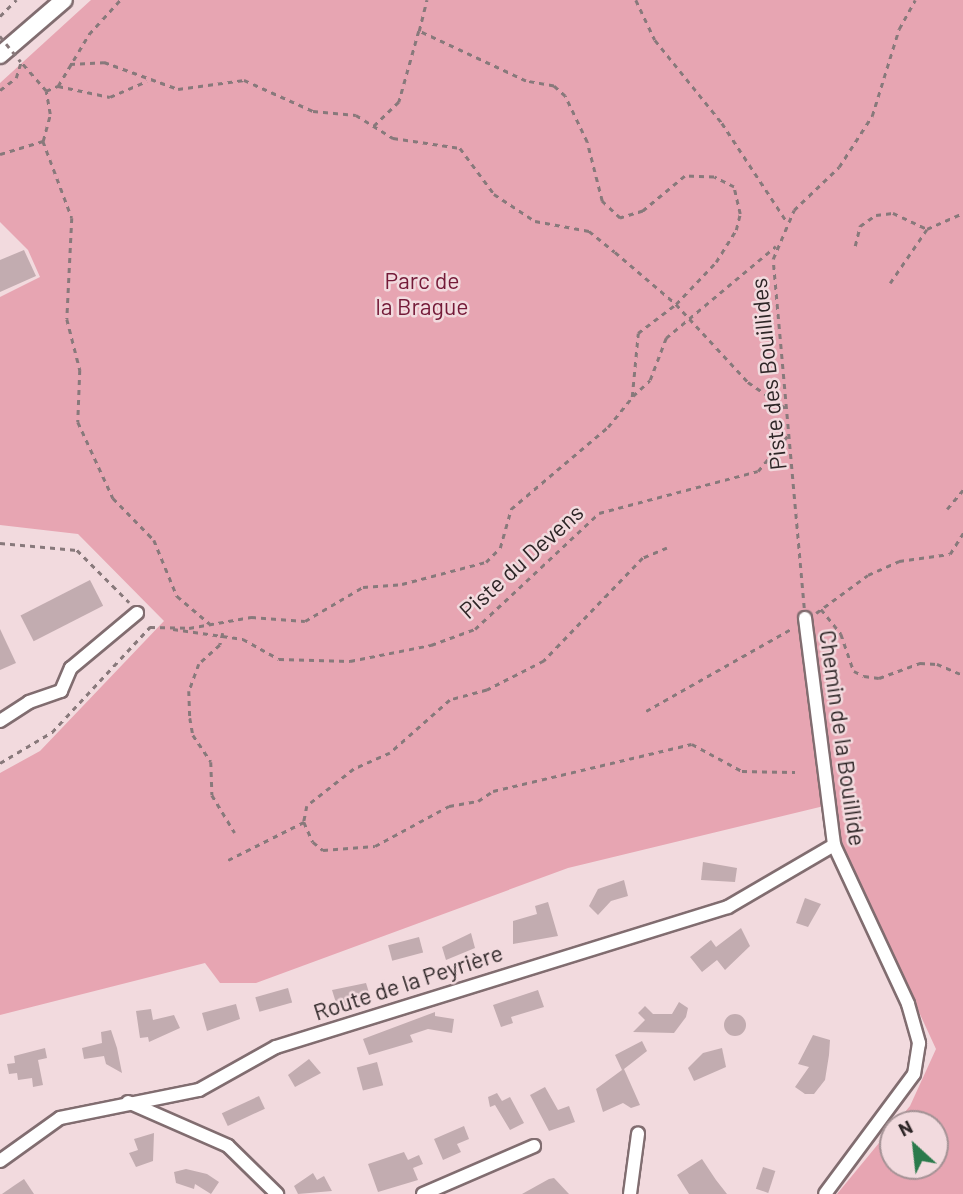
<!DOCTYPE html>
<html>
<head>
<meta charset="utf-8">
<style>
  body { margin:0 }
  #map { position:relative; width:963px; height:1194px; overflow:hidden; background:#f2dade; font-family:Barlow,sans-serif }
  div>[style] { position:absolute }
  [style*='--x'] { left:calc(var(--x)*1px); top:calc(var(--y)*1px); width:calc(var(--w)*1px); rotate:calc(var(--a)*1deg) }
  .green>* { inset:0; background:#e7a5b2 }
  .building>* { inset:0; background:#c2acb0; transform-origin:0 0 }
  .round { border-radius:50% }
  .path>* { height:2.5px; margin-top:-1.25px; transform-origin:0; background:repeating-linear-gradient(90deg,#88797b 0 5px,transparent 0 10px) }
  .roads { filter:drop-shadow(2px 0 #816d70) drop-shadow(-2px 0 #816d70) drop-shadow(0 2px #816d70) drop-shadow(0 -2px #816d70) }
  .minor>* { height:12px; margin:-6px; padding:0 6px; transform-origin:6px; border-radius:6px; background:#fff }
  .major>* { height:16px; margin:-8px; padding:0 8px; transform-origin:8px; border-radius:8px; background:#fff }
  .path-bridge>* { height:2.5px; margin-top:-1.25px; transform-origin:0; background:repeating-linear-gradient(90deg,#88797b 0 5px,transparent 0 10px) }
  span { translate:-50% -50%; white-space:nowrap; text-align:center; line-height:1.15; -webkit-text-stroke:5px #f2dade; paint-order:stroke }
  .park-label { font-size:23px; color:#741a38 }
  .street-label { font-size:23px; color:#2e2627 }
  .north { position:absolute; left:879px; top:1110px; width:70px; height:70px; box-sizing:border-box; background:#f2dade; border:2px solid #a49295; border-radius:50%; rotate:333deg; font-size:19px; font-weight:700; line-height:28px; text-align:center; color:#2e2627 }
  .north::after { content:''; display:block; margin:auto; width:24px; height:32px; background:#2a7a4b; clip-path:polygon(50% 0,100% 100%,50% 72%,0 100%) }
</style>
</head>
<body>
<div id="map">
  <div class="green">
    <i style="clip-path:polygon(91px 0,963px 0,963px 1194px,837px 1194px,893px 1126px,893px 1166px,935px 1166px,935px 1124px,895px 1124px,910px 1106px,936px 1049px,824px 806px,568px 868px,256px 983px,220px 983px,205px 963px,0 1015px,0 773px,40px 751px,164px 621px,78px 534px,0 525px,0 297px,40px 277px,28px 250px,0 222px,0 83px)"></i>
  </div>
  <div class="building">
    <i style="clip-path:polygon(24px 250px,36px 276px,0 292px,0 260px)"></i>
    <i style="left:90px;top:580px;width:29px;height:78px;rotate:63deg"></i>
    <i style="clip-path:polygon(0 629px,16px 663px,0 670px)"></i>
    <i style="clip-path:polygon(703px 862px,737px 868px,735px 882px,701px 880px)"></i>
    <i style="clip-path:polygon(624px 880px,628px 896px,611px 901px,598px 915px,589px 906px,598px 889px)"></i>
    <i style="clip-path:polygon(805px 898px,821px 904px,808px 927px,796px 923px)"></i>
    <i style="clip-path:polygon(548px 902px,558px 936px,513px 944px,513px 921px,537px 914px,535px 906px)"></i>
    <i style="clip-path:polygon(741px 928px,750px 946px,725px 970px,717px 960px,702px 972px,690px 957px,711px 940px,716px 947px)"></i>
    <i style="clip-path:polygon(471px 933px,475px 948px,446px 960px,442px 947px)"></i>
    <i style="left:419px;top:937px;width:16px;height:32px;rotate:75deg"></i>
    <i style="clip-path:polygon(366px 983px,370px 996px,338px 1009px,332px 990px)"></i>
    <i style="left:288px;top:988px;width:15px;height:34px;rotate:74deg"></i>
    <i style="clip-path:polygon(538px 990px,544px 1007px,511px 1017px,513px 1023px,501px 1027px,493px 1005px)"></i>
    <i style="clip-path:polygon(679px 1002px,688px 1008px,686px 1017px,674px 1033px,633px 1032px,645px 1020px,638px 1013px,645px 1006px,653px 1014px,672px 1014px)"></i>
    <i style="clip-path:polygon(236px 1004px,240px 1019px,207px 1031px,202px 1013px)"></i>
    <i style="clip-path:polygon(151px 1009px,153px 1020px,174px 1015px,180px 1028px,149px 1042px,148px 1037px,140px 1038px,136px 1011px)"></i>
    <i style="clip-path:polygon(435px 1012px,435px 1016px,454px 1019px,452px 1033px,428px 1029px,410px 1035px,413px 1042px,369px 1055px,363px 1039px)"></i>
    <i class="round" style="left:724px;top:1014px;width:22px;height:22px"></i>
    <i style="clip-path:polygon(111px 1030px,117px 1048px,122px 1073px,106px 1064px,104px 1056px,84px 1059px,82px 1048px,102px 1043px,101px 1032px)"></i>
    <i style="clip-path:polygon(813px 1035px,830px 1040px,829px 1055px,825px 1080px,814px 1094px,805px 1094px,795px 1087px,809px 1067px,798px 1064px)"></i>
    <i style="clip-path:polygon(642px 1041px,647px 1051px,624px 1069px,640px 1105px,631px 1108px,623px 1103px,603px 1112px,596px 1089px,622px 1070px,615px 1055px)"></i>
    <i style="clip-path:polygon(45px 1048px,47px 1058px,38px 1060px,43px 1085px,33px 1087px,32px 1078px,18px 1080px,17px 1073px,9px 1074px,7px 1064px,15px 1063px,14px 1056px)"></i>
    <i style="clip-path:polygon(722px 1048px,726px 1067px,694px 1081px,688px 1068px,703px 1053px)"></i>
    <i style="clip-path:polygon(309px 1059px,321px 1073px,295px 1087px,288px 1075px)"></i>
    <i style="left:377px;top:1062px;width:24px;height:21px;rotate:75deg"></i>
    <i style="clip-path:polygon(545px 1087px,558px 1110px,569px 1106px,575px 1122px,549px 1131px,530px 1095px)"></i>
    <i style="clip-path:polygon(497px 1093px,502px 1101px,510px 1097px,524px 1123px,510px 1130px,495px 1105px,490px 1107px,488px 1097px)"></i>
    <i style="left:259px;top:1096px;width:14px;height:41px;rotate:65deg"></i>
    <i style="clip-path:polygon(464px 1126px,469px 1139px,457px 1144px,461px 1152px,443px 1160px,434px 1139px)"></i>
    <i style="clip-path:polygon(154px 1133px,153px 1161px,136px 1167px,129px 1153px,138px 1150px,134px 1139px)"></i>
    <i style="clip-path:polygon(404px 1152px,408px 1160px,419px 1155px,423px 1164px,413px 1168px,418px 1180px,378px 1192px,368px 1164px)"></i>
    <i style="clip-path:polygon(702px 1159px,716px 1180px,727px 1194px,689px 1194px,677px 1175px)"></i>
    <i style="left:763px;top:1167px;width:13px;height:23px;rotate:18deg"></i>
    <i style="clip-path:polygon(186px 1169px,207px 1174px,219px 1182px,211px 1194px,195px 1184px,194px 1189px,176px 1183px,174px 1172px)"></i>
    <i style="clip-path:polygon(313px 1173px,317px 1180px,324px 1176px,332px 1191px,298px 1194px,294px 1186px)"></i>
    <i style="clip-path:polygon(554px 1178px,569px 1194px,522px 1194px,549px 1179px)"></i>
    <i style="clip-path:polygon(24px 1179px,34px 1194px,2px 1194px,15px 1185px)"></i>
  </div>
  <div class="path">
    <i style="--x:636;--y:0;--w:44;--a:64.6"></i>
    <i style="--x:655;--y:40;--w:107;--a:51.1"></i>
    <i style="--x:722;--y:123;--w:118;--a:56.7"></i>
    <i style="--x:0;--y:16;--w:23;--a:-45"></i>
    <i style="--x:419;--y:31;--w:32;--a:-76"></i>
    <i style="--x:70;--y:64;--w:34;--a:-3"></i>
    <i style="--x:104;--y:62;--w:79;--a:20"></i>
    <i style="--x:178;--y:89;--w:67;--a:-7.8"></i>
    <i style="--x:244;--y:80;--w:76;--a:24.2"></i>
    <i style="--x:313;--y:111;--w:43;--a:5.3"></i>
    <i style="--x:356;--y:115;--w:44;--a:31.9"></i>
    <i style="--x:393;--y:138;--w:68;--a:8.5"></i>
    <i style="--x:460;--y:148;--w:57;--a:53.5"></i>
    <i style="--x:494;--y:194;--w:49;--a:33.4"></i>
    <i style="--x:535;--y:221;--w:55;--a:10.5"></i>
    <i style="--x:589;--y:231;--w:33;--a:39"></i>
    <i style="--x:615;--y:252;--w:80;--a:40.4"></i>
    <i style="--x:676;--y:304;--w:106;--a:47.3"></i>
    <i style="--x:748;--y:382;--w:47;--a:34.7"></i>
    <i style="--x:58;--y:86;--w:53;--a:11.9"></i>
    <i style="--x:110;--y:97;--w:40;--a:-23.4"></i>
    <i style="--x:0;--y:90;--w:20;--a:-37"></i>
    <i style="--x:16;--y:78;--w:17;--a:-73"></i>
    <i style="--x:46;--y:91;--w:13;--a:-23"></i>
    <i style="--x:58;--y:86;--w:61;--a:-59.2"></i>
    <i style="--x:89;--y:34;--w:46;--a:-47.6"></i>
    <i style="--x:43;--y:141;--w:82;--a:69.4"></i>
    <i style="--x:72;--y:218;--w:101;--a:92.8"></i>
    <i style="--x:67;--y:319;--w:53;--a:75.7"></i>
    <i style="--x:80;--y:370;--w:52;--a:92.2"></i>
    <i style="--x:78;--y:422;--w:84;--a:65.3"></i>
    <i style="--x:113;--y:498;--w:59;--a:45.7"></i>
    <i style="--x:154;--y:540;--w:61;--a:67.7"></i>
    <i style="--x:177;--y:596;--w:43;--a:40.3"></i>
    <i style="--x:0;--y:154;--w:45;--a:-16.8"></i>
    <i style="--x:43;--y:141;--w:28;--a:-75"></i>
    <i style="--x:50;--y:114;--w:23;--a:-100"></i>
    <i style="--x:46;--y:91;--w:38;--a:-131"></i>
    <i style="--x:855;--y:246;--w:21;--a:-76"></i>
    <i style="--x:860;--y:226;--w:19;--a:-35"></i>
    <i style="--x:876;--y:215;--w:17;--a:-7"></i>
    <i style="--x:893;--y:213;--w:38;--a:25"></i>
    <i style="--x:890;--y:283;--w:65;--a:-55.6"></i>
    <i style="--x:927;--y:229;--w:39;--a:-24"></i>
    <i style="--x:633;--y:396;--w:23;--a:-43"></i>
    <i style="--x:650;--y:380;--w:45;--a:-69.1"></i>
    <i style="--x:666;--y:338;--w:143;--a:-39.9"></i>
    <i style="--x:947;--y:509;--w:25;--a:-50"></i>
    <i style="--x:0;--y:543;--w:77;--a:5.2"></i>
    <i style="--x:77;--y:550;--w:74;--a:45"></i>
    <i style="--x:667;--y:548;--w:26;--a:157"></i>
    <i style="--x:643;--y:558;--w:143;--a:133.9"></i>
    <i style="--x:544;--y:661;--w:64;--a:153"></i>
    <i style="--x:487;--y:690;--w:38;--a:165"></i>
    <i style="--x:450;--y:700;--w:80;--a:138.5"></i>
    <i style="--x:390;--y:753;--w:39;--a:156"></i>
    <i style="--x:354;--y:769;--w:60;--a:141.8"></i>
    <i style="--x:307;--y:806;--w:16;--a:101"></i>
    <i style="--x:304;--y:822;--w:22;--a:66"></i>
    <i style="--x:313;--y:842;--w:13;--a:39"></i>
    <i style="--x:323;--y:850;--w:52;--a:-4.4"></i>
    <i style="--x:375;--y:846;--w:84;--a:-28.4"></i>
    <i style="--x:449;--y:806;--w:29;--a:-10"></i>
    <i style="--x:478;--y:801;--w:18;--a:-34"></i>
    <i style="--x:493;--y:791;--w:204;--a:-13.3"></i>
    <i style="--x:692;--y:744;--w:57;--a:28.4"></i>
    <i style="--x:742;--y:771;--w:53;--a:1.1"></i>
    <i style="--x:804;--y:608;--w:350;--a:-95.1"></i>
    <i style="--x:773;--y:259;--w:53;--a:-66.8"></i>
    <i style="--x:794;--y:210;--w:62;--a:-43.7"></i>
    <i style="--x:839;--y:167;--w:61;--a:-57.1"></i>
    <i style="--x:872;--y:116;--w:91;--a:-72.8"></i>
    <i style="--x:899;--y:29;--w:33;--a:-61"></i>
    <i style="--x:821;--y:609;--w:32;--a:51"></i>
    <i style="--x:841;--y:634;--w:39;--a:71"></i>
    <i style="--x:854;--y:671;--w:11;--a:27"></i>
    <i style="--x:864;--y:676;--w:15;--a:8"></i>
    <i style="--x:879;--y:678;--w:44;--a:-20.1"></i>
    <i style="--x:920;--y:663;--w:17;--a:3"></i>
    <i style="--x:937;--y:664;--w:28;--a:23"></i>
    <i style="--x:816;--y:613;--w:64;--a:-36.2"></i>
    <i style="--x:868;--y:575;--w:34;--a:-24"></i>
    <i style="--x:899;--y:561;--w:51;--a:-7.8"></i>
    <i style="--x:950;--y:554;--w:25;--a:-58"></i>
    <i style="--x:150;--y:627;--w:39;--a:1"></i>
    <i style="--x:189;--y:628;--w:63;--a:-10.1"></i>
    <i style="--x:251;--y:617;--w:54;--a:4.2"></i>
    <i style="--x:305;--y:621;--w:67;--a:-30.4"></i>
    <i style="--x:363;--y:587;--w:39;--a:-4"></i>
    <i style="--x:402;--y:584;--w:87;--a:-14.7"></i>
    <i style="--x:486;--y:562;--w:20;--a:-45"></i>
    <i style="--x:500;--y:548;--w:41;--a:-74.2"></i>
    <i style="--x:511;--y:509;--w:127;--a:-40.2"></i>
    <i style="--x:608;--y:427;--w:38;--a:-51"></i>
    <i style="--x:632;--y:397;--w:64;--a:-84.6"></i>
    <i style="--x:638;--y:333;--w:48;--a:-37.3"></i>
    <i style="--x:676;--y:304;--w:58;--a:-46.4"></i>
    <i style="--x:716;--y:262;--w:38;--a:-58"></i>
    <i style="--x:736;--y:230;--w:16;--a:-76"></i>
    <i style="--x:740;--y:214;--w:28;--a:-103"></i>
    <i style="--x:734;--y:187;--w:22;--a:-153"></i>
    <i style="--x:714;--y:177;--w:29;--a:-178"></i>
    <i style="--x:685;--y:176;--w:55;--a:140.2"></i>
    <i style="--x:643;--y:211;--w:24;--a:163"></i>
    <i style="--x:620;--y:218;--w:25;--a:-137"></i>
    <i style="--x:602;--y:201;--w:61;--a:-104.3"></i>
    <i style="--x:587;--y:142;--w:51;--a:-115.6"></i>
    <i style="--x:565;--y:96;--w:15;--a:-138"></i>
    <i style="--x:554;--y:86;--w:28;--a:-170"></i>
    <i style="--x:526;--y:81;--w:118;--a:-155"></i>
    <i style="--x:419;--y:31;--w:74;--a:105.7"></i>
    <i style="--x:399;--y:102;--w:36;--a:136"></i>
    <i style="--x:173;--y:629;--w:71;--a:8.1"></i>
    <i style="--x:243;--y:639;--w:41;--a:29.1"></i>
    <i style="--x:279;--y:659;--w:71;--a:1.6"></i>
    <i style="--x:350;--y:661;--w:83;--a:-11.2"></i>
    <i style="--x:431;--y:645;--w:47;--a:-20"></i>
    <i style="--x:475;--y:629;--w:170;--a:-43.1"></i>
    <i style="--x:599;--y:513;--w:164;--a:-14.8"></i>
    <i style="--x:758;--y:471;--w:50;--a:-49.9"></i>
    <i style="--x:223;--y:633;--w:12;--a:104"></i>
    <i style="--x:220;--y:645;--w:28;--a:138"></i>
    <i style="--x:199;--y:664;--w:29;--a:110"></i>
    <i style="--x:189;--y:691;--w:27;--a:88"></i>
    <i style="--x:190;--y:718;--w:17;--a:80"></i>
    <i style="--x:193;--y:735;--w:32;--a:56"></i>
    <i style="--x:211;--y:762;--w:33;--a:88"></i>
    <i style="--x:212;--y:795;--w:44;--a:58.8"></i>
    <i style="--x:646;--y:711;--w:169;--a:-29.5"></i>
    <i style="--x:0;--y:763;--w:61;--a:-30.8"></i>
    <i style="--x:52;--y:732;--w:144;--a:-47"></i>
    <i style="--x:228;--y:860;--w:85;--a:-26.6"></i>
  </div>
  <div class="roads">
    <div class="minor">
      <i style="--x:805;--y:618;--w:229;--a:82.7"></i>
      <i style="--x:834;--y:845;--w:175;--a:65"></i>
      <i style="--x:908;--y:1004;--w:41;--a:74.2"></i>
      <i style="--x:919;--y:1043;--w:31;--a:99"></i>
      <i style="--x:914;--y:1074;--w:149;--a:126.6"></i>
      <i style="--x:0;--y:721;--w:35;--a:-33"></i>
      <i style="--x:29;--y:702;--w:34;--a:-19"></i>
      <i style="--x:61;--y:691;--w:25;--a:-67"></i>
      <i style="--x:71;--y:668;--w:86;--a:-39.8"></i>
      <i style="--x:128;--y:1102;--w:109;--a:23.7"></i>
      <i style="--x:228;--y:1146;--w:69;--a:44.4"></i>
      <i style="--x:0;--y:1161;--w:74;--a:-35.6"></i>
      <i style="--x:60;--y:1118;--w:142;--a:-11.4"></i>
      <i style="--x:199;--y:1090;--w:88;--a:-29.2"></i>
      <i style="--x:276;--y:1047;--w:473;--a:-17.2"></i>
      <i style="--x:728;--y:907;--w:123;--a:-30.3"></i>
      <i style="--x:423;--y:1194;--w:121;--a:-23.4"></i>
      <i style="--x:630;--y:1194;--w:61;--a:-82.4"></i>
    </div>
    <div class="major">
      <i style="--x:0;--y:55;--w:84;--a:-40.7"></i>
    </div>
  </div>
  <div class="path-bridge">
    <i style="--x:0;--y:36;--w:33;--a:51"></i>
  </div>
  <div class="park-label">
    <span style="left:422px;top:293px">Parc de<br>la Brague</span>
  </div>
  <div class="street-label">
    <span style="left:768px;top:374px;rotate:-96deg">Piste des Bouillides</span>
    <span style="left:521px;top:561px;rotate:-42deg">Piste du Devens</span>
    <span style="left:843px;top:738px;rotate:82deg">Chemin de la Bouillide</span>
    <span style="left:408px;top:982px;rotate:-18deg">Route de la Peyrière</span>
  </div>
  <div class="north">N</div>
</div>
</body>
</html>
